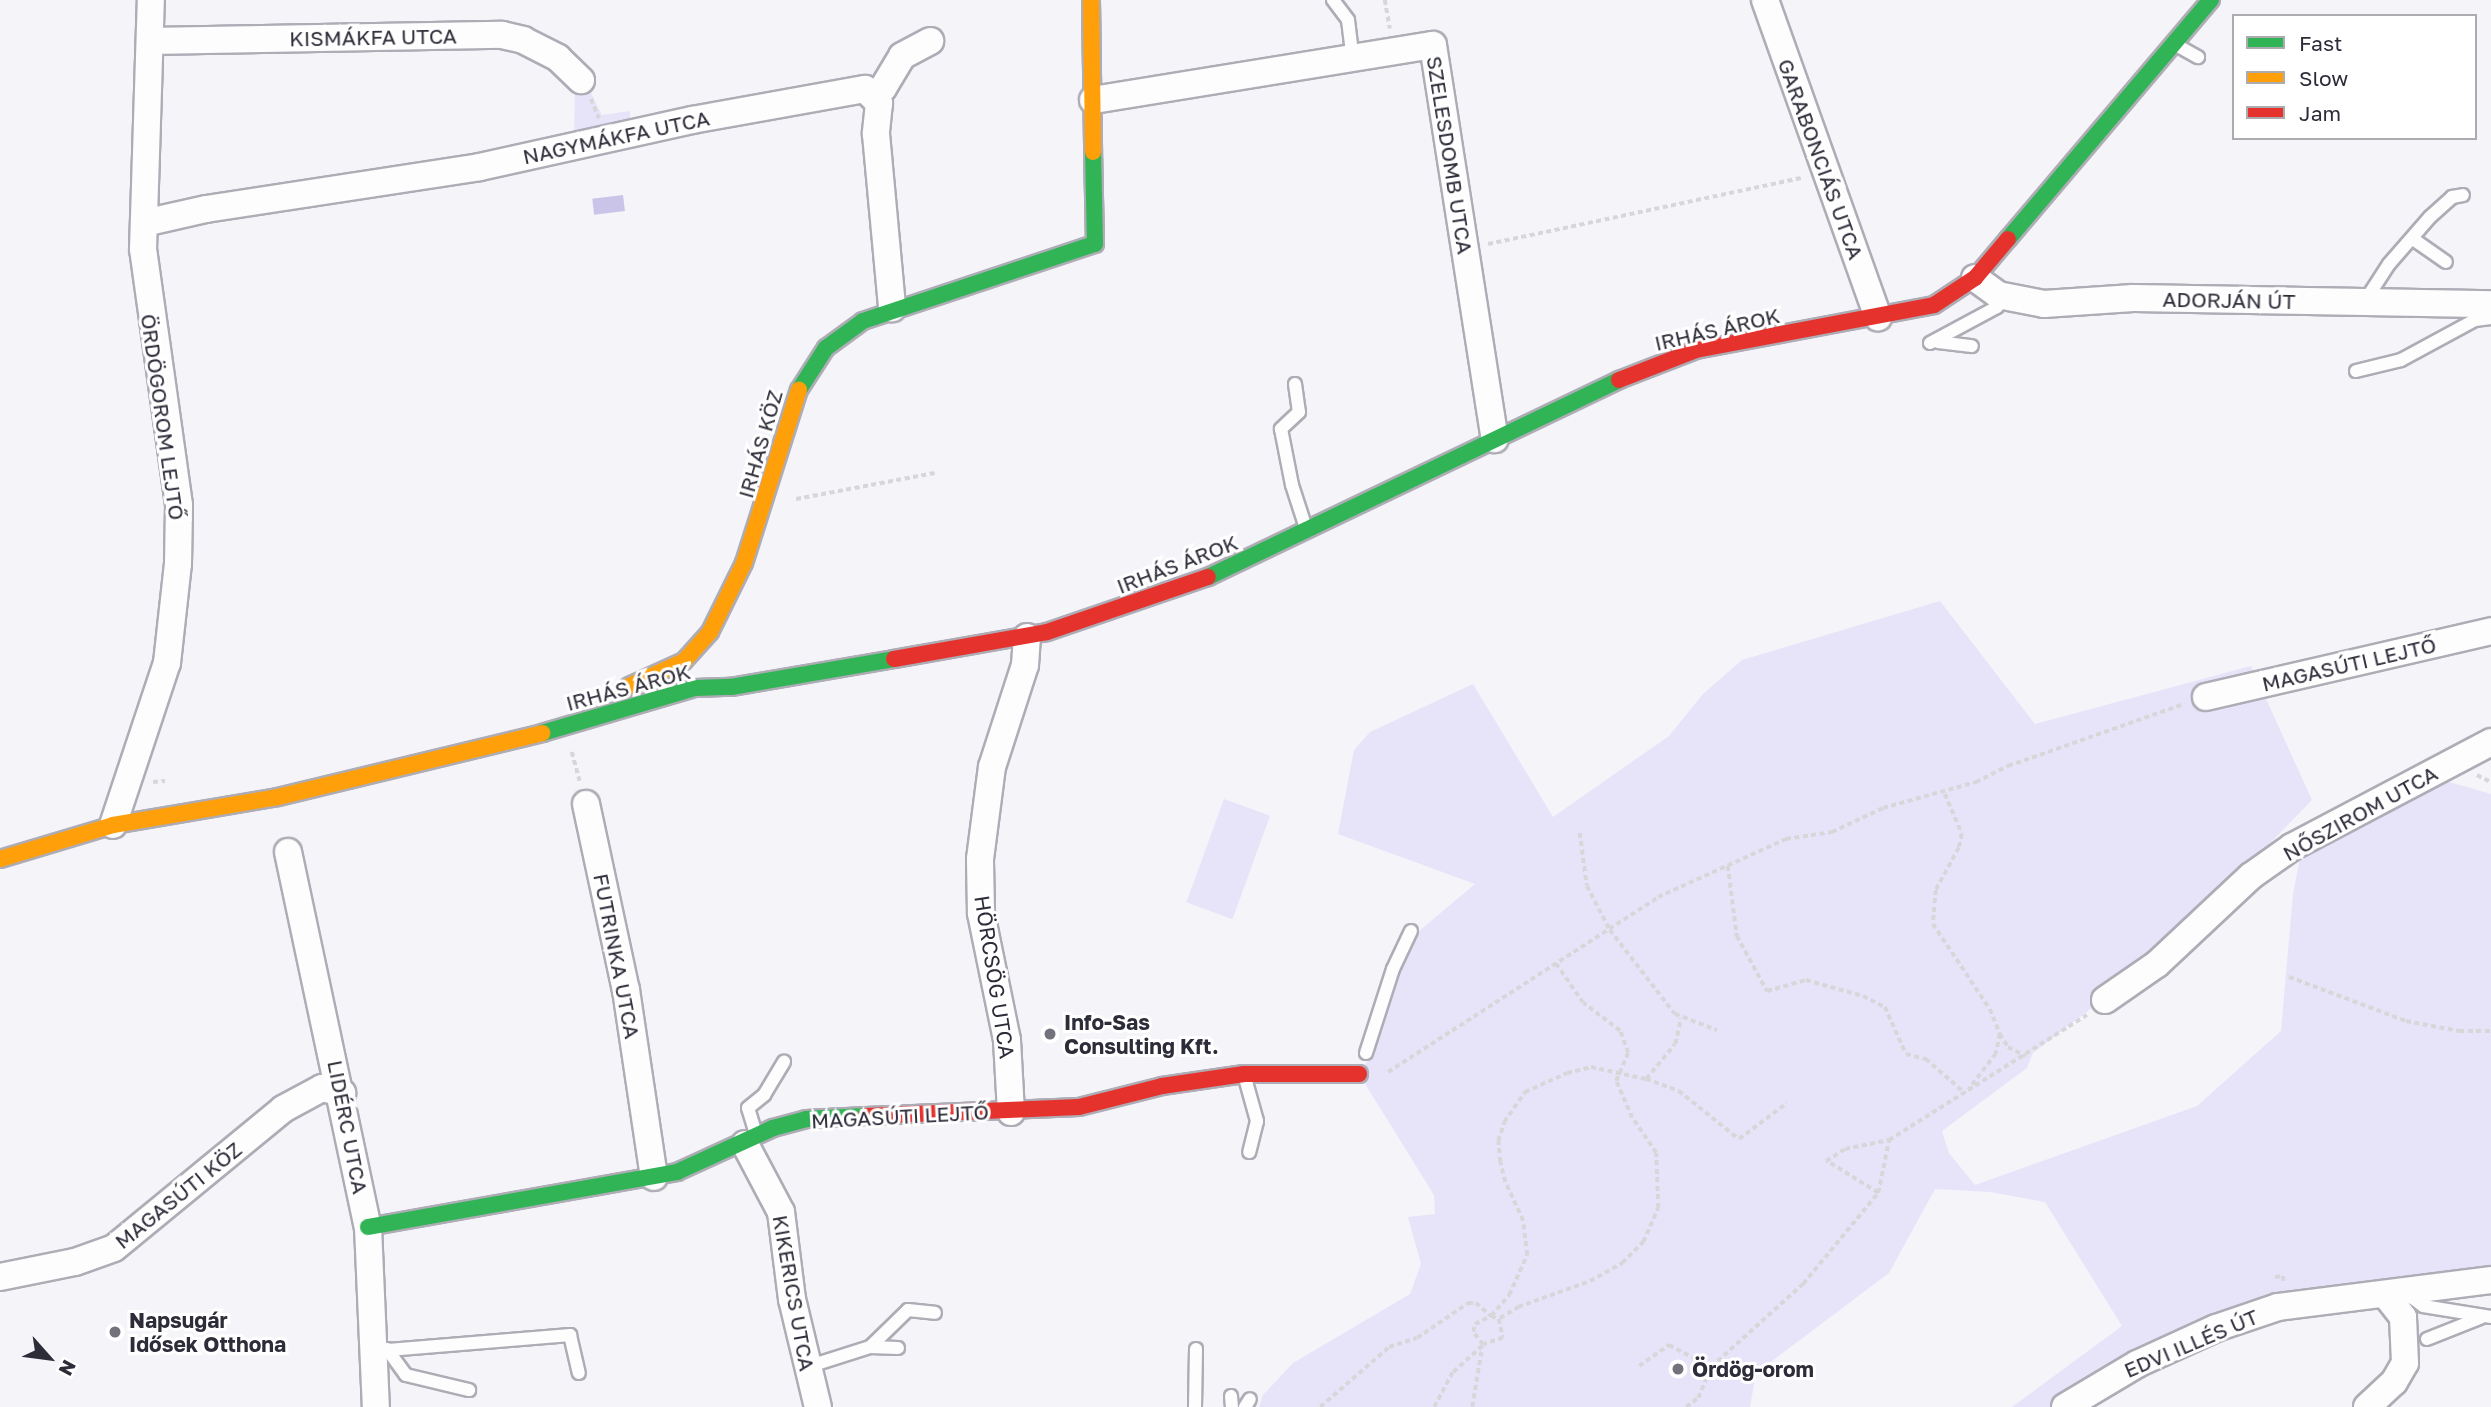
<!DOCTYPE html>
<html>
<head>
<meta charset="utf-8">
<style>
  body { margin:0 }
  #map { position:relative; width:2491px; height:1407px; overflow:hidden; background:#f4f4f9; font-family:"Golos Text",sans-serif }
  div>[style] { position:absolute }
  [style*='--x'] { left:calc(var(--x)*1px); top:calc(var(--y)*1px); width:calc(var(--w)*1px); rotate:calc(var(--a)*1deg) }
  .green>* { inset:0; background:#e7e4fa; transform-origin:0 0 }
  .water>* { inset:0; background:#c9c4e8; transform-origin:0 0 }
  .path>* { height:3.5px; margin-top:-1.75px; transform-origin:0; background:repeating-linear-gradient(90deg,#d7d7da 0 5px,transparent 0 8.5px) }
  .roads { filter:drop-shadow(2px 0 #aeacb5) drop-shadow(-2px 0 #aeacb5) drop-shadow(0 2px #aeacb5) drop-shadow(0 -2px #aeacb5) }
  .lane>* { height:12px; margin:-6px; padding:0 6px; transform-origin:6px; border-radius:6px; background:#fdfdfe }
  .street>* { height:26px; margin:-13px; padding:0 13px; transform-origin:13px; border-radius:13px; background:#fdfdfe }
  .fast>* { height:16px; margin:-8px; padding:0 8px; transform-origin:8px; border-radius:8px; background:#30b455 }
  .slow>* { height:16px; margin:-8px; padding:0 8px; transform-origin:8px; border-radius:8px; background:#ff9f0a }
  .jam>* { height:16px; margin:-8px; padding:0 8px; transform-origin:8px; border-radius:8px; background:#e5322d }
  .dots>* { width:19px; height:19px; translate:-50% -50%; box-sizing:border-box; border:4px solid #fff; border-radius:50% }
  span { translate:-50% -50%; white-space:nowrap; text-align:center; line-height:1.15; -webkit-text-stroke:6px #fff; paint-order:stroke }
  .street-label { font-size:21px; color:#2d2c39 }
  .poi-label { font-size:21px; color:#2d2c39; font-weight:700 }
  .left { translate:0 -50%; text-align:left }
  .legend { position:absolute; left:2232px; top:14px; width:245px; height:126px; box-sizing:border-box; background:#fff; border:2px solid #ababb0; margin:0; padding:9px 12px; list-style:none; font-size:21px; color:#2d2c39 }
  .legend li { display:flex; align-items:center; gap:14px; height:35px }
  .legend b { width:35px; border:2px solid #ababb0 }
  .north { position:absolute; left:14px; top:1323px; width:70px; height:70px; -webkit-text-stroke:5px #fff; paint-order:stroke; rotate:118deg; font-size:19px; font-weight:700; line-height:28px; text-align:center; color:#2d2c39 }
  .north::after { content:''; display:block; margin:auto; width:24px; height:32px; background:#2d2c39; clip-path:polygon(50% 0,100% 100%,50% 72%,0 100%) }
</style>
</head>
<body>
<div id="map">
  <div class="green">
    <i style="clip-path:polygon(584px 79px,602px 115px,630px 111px,630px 130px,574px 144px,575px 83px)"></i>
    <i style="clip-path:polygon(1940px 601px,2035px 724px,2251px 666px,2312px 800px,2162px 954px,2033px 1053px,2027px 1068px,1942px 1131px,1949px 1153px,1975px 1185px,2197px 1106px,2281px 1031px,2293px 894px,2301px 853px,2432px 777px,2491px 794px,2491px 1280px,2278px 1307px,2065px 1407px,2012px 1407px,2122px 1326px,2045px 1202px,1990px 1192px,1935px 1189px,1889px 1273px,1756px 1373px,1750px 1407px,1259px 1407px,1263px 1395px,1293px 1363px,1410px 1294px,1421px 1264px,1408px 1217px,1435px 1214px,1434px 1195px,1359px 1074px,1372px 1054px,1392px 986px,1419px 931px,1475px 884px,1338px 834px,1354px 750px,1370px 732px,1473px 684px,1553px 817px,1669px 736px,1703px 694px,1742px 660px)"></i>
    <i style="left:1224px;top:799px;width:49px;height:110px;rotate:20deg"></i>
  </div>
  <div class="water">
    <i style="left:623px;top:195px;width:16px;height:31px;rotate:83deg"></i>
  </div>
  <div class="path">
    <i style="--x:1385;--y:0;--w:29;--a:80"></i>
    <i style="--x:591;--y:99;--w:21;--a:67"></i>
    <i style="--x:1488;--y:244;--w:321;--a:-11.9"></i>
    <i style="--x:796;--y:499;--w:141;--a:-10.6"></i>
    <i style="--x:572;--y:752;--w:30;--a:75"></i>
    <i style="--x:2477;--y:775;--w:16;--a:27"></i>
    <i style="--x:153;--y:782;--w:12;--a:-5"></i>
    <i style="--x:1945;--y:794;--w:43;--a:67"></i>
    <i style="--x:1962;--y:834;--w:14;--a:102"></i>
    <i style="--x:1959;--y:848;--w:48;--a:118.7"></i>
    <i style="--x:1936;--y:890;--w:34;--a:95"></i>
    <i style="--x:1933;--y:924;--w:102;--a:56.2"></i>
    <i style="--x:1990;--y:1009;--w:27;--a:68"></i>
    <i style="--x:2000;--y:1034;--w:20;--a:101"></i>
    <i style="--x:1996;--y:1054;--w:44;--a:127.6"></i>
    <i style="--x:1580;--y:833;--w:53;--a:82.5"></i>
    <i style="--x:1587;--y:886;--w:50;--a:62.4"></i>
    <i style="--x:1610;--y:930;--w:106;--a:52.3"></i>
    <i style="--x:1675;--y:1014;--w:45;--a:20.9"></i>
    <i style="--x:1728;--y:866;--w:71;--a:82.7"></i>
    <i style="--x:1737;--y:936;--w:63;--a:61.4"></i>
    <i style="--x:1767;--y:991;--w:41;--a:-15.8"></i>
    <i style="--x:1806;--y:980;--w:59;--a:15.7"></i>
    <i style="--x:1863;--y:996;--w:25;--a:27"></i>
    <i style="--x:1885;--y:1007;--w:51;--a:65.9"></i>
    <i style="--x:1906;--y:1054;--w:21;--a:14"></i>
    <i style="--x:1926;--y:1059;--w:52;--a:41.1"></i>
    <i style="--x:2289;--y:977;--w:125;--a:20.6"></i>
    <i style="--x:2406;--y:1021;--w:54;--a:10.7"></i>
    <i style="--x:2459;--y:1031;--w:32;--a:0"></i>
    <i style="--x:2000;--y:1034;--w:15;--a:58"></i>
    <i style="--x:2008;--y:1047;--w:20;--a:27"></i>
    <i style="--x:1388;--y:1072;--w:322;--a:-32.9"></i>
    <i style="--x:1658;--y:897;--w:141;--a:-24.4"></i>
    <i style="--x:1786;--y:839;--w:47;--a:-8.7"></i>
    <i style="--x:1832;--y:832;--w:56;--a:-25.2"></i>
    <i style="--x:1883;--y:808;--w:97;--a:-15.6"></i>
    <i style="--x:1976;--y:782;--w:36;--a:-27"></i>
    <i style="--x:2008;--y:766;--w:187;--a:-19.4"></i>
    <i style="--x:1646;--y:1079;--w:35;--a:20"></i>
    <i style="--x:1679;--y:1091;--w:77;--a:38.7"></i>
    <i style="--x:1739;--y:1139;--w:60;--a:-36.9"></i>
    <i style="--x:1878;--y:1193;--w:61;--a:-148.4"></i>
    <i style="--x:1826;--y:1161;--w:22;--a:-32"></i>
    <i style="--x:1845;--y:1149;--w:45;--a:-11.6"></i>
    <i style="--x:2275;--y:1277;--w:8;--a:-7"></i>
    <i style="--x:2283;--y:1276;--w:6;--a:81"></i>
    <i style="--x:1500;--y:1318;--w:21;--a:-31"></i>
    <i style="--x:1518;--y:1307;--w:77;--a:-19.9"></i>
    <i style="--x:1590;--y:1281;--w:37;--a:-29"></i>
    <i style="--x:1622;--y:1263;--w:30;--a:-45"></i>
    <i style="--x:1643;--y:1242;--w:37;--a:-66"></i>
    <i style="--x:1658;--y:1208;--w:55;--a:-92.1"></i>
    <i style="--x:1656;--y:1153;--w:42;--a:-124.4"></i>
    <i style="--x:1632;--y:1118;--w:40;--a:-113.4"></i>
    <i style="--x:1616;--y:1081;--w:30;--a:-67"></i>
    <i style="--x:1628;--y:1053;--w:23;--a:-110"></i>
    <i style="--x:1620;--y:1031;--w:46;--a:-142.9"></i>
    <i style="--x:1583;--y:1003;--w:49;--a:-125"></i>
    <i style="--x:1639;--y:1366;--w:37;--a:-35"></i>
    <i style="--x:1669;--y:1345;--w:47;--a:27.6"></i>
    <i style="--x:1320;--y:1407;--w:91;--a:-41"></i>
    <i style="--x:1389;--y:1347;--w:29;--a:-18"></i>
    <i style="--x:1417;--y:1338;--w:62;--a:-34.5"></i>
    <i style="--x:1468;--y:1303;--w:8;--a:0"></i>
    <i style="--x:1476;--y:1303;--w:20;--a:41"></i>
    <i style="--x:1491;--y:1316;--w:9;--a:21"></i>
    <i style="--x:1499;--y:1319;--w:19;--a:78"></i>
    <i style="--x:1503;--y:1338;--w:21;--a:161"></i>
    <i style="--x:1483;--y:1345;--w:16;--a:-128"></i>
    <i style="--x:1473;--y:1332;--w:8;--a:-76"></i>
    <i style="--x:1475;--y:1324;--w:18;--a:-27"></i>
    <i style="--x:1491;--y:1316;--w:28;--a:-49"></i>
    <i style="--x:1509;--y:1295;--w:44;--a:-65.8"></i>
    <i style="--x:1527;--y:1255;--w:34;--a:-97"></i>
    <i style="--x:1523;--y:1221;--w:43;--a:-114.8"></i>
    <i style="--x:1505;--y:1182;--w:21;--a:-104"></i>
    <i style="--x:1500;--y:1162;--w:21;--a:-95"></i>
    <i style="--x:1498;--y:1141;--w:20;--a:-72"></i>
    <i style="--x:1504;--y:1122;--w:37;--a:-55"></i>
    <i style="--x:1525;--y:1092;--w:46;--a:-24.3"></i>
    <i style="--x:1567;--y:1073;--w:25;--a:-14"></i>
    <i style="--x:1591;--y:1067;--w:56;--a:12.3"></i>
    <i style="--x:1646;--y:1079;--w:45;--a:-50.4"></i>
    <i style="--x:1675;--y:1044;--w:26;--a:-77"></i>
    <i style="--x:1434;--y:1407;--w:40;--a:-62"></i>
    <i style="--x:1453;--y:1372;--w:40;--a:-42"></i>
    <i style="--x:1472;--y:1407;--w:61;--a:-80.5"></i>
    <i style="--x:1686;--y:1407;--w:15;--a:-37"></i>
    <i style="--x:1698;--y:1398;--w:34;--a:-67"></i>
    <i style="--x:1711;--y:1367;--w:124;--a:-42.1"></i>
    <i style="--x:1803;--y:1284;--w:118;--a:-50.5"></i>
    <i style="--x:1878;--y:1193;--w:54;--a:-78.3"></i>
    <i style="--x:1889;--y:1140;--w:234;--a:-32.3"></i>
  </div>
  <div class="roads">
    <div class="lane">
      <i style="--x:1333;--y:0;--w:25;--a:53"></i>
      <i style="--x:1348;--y:20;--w:38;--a:83"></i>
      <i style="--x:2178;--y:46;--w:23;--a:29"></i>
      <i style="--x:2413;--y:239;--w:40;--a:34.9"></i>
      <i style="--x:2365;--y:301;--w:44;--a:-57"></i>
      <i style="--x:2389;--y:264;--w:62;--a:-48.9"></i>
      <i style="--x:2430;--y:217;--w:30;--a:-42"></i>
      <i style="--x:2452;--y:197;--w:11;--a:-10"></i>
      <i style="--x:1938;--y:342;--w:34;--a:7"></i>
      <i style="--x:1930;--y:343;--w:76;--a:-28.2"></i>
      <i style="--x:1997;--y:307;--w:12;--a:-85"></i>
      <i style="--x:2356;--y:371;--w:46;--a:-13.7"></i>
      <i style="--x:2401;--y:360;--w:84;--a:-28.4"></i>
      <i style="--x:2475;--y:320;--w:16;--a:-7"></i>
      <i style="--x:1295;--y:384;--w:28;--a:82"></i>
      <i style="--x:1299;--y:412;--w:25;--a:137"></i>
      <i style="--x:1281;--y:429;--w:57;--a:78.9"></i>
      <i style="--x:1292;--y:485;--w:45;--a:72"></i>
      <i style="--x:1366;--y:1053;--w:88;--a:-72.2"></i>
      <i style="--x:1393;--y:969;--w:42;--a:-64.7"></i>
      <i style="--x:1245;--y:1078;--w:45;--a:74.4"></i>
      <i style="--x:1257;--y:1121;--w:32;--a:104"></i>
      <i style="--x:756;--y:1134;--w:27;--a:-107"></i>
      <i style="--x:748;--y:1108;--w:21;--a:-39"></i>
      <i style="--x:764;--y:1095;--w:39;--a:-59"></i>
      <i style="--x:2406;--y:1293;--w:21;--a:37"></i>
      <i style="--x:2423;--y:1306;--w:69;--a:9.2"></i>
      <i style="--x:2427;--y:1339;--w:57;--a:-21.6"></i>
      <i style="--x:870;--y:1347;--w:53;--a:-44.2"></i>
      <i style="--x:908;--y:1310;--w:27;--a:6"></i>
      <i style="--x:387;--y:1349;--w:32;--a:54"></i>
      <i style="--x:406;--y:1375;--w:65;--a:13.4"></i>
      <i style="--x:376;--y:1351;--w:195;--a:-4.7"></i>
      <i style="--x:570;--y:1335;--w:39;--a:77"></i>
      <i style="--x:807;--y:1367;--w:66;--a:-17.6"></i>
      <i style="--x:870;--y:1347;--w:28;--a:2"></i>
      <i style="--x:1231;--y:1396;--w:11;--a:85"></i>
      <i style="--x:1195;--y:1407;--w:58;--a:-89"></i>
      <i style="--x:1245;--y:1407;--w:9;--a:-58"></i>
    </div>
    <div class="street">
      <i style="--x:1765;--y:0;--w:337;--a:70.4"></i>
      <i style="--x:150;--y:41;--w:352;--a:-1"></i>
      <i style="--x:502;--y:35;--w:22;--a:13"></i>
      <i style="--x:523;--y:40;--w:39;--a:27"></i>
      <i style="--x:558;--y:58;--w:32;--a:44"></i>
      <i style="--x:874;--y:94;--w:11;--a:-34"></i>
      <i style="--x:883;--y:88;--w:37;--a:-59"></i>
      <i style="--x:902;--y:56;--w:32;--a:-28"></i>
      <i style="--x:1093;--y:100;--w:344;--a:-9.2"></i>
      <i style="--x:1433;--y:45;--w:399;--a:81.1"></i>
      <i style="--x:144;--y:223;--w:64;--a:-12.7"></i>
      <i style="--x:206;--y:209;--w:277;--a:-8.7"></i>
      <i style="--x:480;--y:167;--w:217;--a:-12.5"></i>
      <i style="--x:692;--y:120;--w:176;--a:-10.2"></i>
      <i style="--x:865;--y:89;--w:20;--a:45"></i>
      <i style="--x:879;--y:103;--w:31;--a:96"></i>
      <i style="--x:876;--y:134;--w:175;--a:84.7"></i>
      <i style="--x:1975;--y:278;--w:29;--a:36"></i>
      <i style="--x:1998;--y:295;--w:47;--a:11.1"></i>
      <i style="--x:2044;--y:304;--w:89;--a:-3.9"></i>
      <i style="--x:2133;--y:298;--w:358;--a:1"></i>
      <i style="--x:2206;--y:697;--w:293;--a:-13"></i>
      <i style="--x:586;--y:804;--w:190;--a:77.9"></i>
      <i style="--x:626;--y:990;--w:189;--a:81.5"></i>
      <i style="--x:113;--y:825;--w:171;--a:-71.6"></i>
      <i style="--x:167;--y:663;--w:100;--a:-83.7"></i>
      <i style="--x:178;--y:564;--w:59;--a:-89"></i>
      <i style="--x:179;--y:505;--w:259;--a:-98"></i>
      <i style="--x:143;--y:249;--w:249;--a:-88.2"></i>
      <i style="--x:288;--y:852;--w:383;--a:78"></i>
      <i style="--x:368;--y:1227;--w:180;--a:87.5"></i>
      <i style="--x:2105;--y:1000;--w:63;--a:-34.7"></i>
      <i style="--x:2157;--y:964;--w:129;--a:-43.1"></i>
      <i style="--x:2251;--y:876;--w:50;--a:-35.3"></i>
      <i style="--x:2292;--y:847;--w:225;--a:-27.8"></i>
      <i style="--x:1011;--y:1112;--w:72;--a:-93.2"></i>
      <i style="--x:1007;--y:1040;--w:130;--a:-101.6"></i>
      <i style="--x:981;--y:913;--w:54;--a:-91.1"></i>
      <i style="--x:980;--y:859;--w:93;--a:-82.6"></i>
      <i style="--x:992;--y:767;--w:107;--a:-72.1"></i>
      <i style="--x:1025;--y:665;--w:28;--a:-86"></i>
      <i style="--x:745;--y:1144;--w:77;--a:62.1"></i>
      <i style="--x:781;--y:1212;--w:88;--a:82.8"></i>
      <i style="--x:792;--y:1299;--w:111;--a:76.5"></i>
      <i style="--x:0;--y:1277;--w:76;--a:-11.3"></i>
      <i style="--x:75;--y:1262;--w:41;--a:-19.7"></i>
      <i style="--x:114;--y:1248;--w:219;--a:-39.4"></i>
      <i style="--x:283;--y:1109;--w:44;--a:-28.3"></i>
      <i style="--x:322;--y:1088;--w:21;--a:14"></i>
      <i style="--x:2065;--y:1407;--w:84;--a:-30.8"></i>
      <i style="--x:2137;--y:1364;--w:87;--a:-24.5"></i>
      <i style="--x:2216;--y:1328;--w:65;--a:-18.7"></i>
      <i style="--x:2278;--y:1307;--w:215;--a:-7.2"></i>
      <i style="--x:2367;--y:1407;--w:37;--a:-43"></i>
      <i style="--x:2394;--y:1382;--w:22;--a:-60"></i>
      <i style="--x:2405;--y:1363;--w:46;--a:-92.5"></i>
      <i style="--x:2403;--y:1317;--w:28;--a:-128"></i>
    </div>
    <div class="fast">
      <i style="--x:2008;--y:239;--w:314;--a:-49.7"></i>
      <i style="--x:799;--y:390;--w:50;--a:-57.3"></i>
      <i style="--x:826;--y:348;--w:46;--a:-36.1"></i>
      <i style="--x:863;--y:321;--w:244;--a:-18.4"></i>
      <i style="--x:1095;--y:244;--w:92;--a:-91.2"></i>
      <i style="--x:1208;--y:577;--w:456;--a:-25.6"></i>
      <i style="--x:542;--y:733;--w:159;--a:-16.4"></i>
      <i style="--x:695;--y:688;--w:36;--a:-2"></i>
      <i style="--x:731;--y:687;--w:165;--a:-9.7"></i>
      <i style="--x:368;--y:1227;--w:314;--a:-10.1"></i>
      <i style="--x:677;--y:1172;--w:106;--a:-24.6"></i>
      <i style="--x:773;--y:1128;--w:34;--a:-15"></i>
      <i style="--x:806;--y:1119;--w:60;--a:-2.9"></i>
    </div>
    <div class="slow">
      <i style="--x:1091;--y:0;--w:152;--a:89.2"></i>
      <i style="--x:629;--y:686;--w:60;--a:-24.4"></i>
      <i style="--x:684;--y:661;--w:39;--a:-48"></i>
      <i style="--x:710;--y:632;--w:77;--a:-63.8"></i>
      <i style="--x:744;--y:563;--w:182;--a:-72.4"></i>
      <i style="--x:0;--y:859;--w:118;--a:-16.7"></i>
      <i style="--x:113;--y:825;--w:167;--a:-9.6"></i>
      <i style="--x:278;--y:797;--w:272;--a:-13.6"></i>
    </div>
    <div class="jam">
      <i style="--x:1619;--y:380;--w:83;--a:-21.3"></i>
      <i style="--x:1696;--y:350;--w:242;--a:-10.7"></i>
      <i style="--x:1934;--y:305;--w:49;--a:-33.4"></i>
      <i style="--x:1975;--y:278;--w:51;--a:-49.8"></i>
      <i style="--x:894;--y:659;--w:155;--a:-10"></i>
      <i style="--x:1047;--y:632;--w:170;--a:-18.9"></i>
      <i style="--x:866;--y:1116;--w:213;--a:-2.4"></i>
      <i style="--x:1079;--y:1107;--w:86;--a:-14.2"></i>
      <i style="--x:1162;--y:1086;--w:83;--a:-8.3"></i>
      <i style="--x:1244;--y:1074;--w:115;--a:0"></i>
    </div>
  </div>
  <div class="dots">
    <i style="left:1050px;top:1034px;background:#73727c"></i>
    <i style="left:115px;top:1332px;background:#73727c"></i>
    <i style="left:1678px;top:1369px;background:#73727c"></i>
  </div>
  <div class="street-label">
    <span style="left:373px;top:37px;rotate:-1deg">KISMÁKFA UTCA</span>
    <span style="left:616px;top:137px;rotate:-12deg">NAGYMÁKFA UTCA</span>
    <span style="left:1450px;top:155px;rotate:81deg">SZELESDOMB UTCA</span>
    <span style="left:1821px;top:159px;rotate:70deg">GARABONCIÁS UTCA</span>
    <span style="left:2229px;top:300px;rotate:1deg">ADORJÁN ÚT</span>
    <span style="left:1717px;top:329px;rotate:-13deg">IRHÁS ÁROK</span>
    <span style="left:163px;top:417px;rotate:82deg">ÖRDÖGOROM LEJTŐ</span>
    <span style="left:760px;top:444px;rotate:-74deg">IRHÁS KÖZ</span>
    <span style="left:1177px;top:564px;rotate:-21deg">IRHÁS ÁROK</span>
    <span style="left:2349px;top:664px;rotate:-13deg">MAGASÚTI LEJTŐ</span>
    <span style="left:628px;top:687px;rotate:-15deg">IRHÁS ÁROK</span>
    <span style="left:2360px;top:813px;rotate:-29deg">NŐSZIROM UTCA</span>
    <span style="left:617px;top:956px;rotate:79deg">FUTRINKA UTCA</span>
    <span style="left:995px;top:977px;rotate:81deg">HÖRCSÖG UTCA</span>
    <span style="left:900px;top:1116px;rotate:-3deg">MAGASÚTI LEJTŐ</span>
    <span style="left:348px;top:1127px;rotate:79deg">LIDÉRC UTCA</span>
    <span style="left:178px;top:1195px;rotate:-39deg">MAGASÚTI KÖZ</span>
    <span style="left:794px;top:1293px;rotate:80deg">KIKERICS UTCA</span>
    <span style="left:2191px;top:1343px;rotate:-23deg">EDVI ILLÉS ÚT</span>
  </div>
  <div class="poi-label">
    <span class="left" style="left:1064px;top:1034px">Info-Sas<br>Consulting Kft.</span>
    <span class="left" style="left:129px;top:1332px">Napsugár<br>Idősek Otthona</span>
    <span class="left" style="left:1692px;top:1369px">Ördög-orom</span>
  </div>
  <ul class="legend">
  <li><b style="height:9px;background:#30b455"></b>Fast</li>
  <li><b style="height:9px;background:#ff9f0a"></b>Slow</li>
  <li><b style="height:9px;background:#e5322d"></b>Jam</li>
  </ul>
  <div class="north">N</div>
</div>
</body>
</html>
